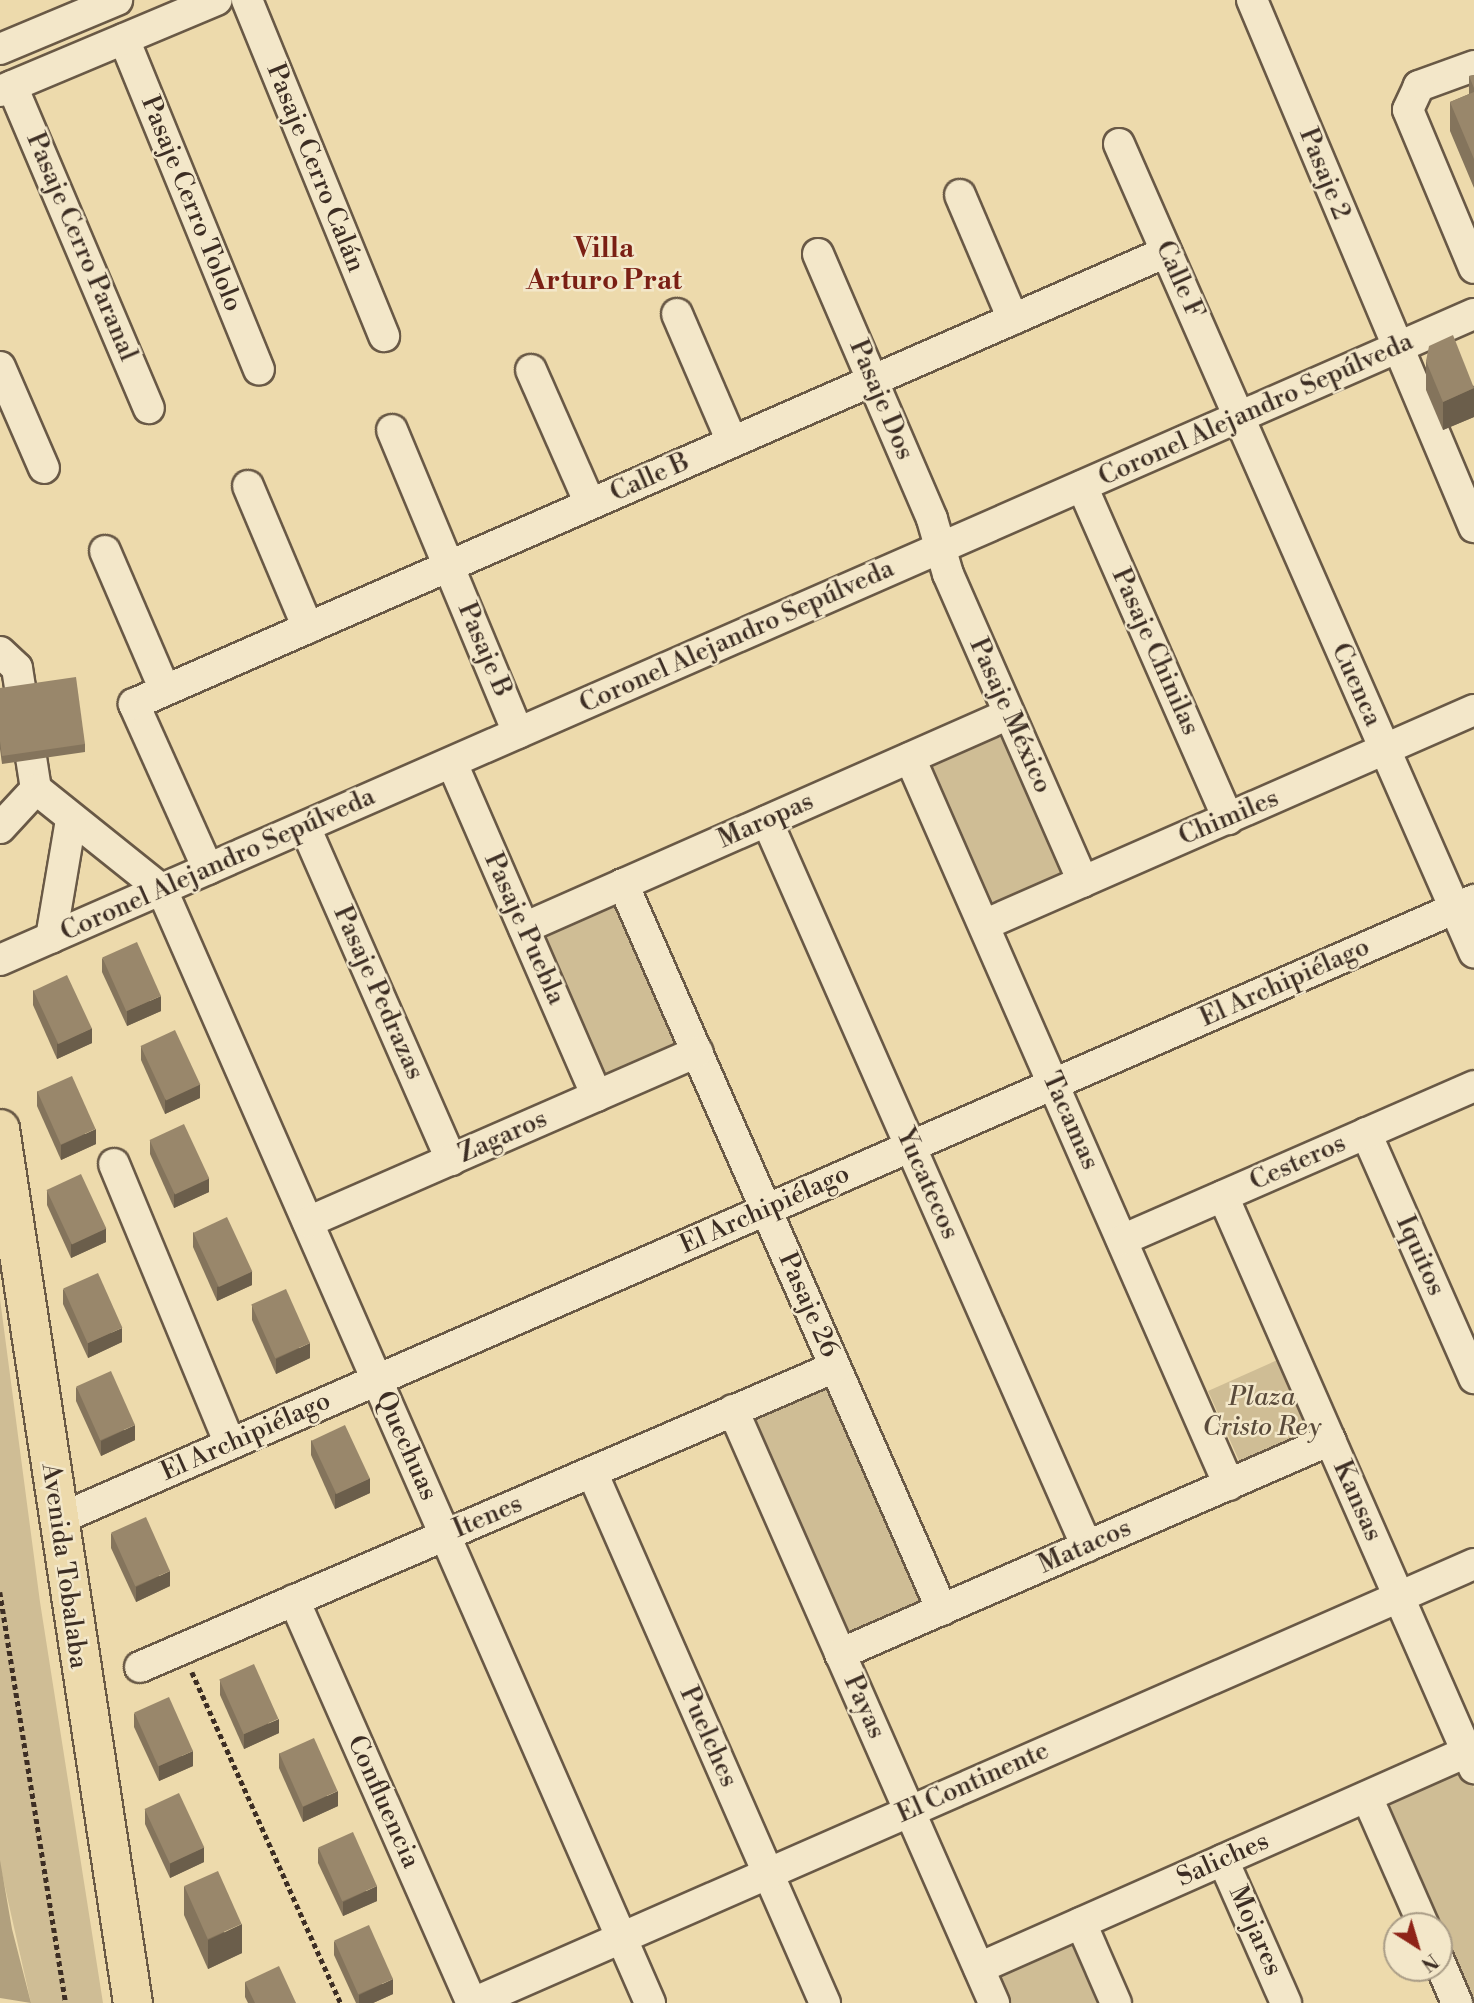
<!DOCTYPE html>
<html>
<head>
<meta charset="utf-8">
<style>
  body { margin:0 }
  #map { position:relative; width:1474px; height:2003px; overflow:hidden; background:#eddaac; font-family:"Libre Bodoni",serif }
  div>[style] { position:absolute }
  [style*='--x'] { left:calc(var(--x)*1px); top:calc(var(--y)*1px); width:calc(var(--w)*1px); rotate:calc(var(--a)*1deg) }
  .green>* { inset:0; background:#cfbd95; transform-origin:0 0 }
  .water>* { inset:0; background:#b1a07e }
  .path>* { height:4.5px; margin-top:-2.25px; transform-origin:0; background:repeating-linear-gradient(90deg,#3d2e24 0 5px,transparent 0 8.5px) }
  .roads { filter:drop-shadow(2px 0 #695946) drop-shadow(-2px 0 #695946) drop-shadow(0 2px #695946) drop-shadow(0 -2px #695946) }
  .minor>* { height:30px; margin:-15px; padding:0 15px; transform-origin:15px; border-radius:15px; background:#f3e7c9 }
  .major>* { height:38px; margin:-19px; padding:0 19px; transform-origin:19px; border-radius:19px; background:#eddaac }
  .wall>* { inset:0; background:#84745c }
  .shaded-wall>* { inset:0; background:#6b5e4b }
  .building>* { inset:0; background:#99876b; transform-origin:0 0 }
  span { translate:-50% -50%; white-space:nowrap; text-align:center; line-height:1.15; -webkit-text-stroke:5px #f3e7c9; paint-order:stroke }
  .street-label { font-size:26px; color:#3d2e24 }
  .park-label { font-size:26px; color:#5a4b3b; font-style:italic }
  .neighbourhood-label { font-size:28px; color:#7a1f14; font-weight:700 }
  .north { position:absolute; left:1383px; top:1912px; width:70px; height:70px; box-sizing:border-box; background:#f3e7c9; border:2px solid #aa9d87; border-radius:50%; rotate:143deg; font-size:19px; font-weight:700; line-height:28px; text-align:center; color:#3d2e24 }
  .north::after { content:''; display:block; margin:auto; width:24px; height:32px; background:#8f2418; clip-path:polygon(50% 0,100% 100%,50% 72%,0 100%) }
</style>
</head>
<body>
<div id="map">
  <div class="green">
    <i style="left:1010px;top:726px;width:164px;height:97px;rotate:67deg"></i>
    <i style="left:623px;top:897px;width:161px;height:98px;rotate:66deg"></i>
    <i style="clip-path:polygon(0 1299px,40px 1602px,103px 2003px,31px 2003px,0 1865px)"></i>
    <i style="left:1282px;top:1358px;width:83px;height:81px;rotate:66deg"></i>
    <i style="left:830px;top:1379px;width:247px;height:91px;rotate:66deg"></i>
    <i style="clip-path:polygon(1463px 1763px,1474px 1788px,1474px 2003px,1468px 2003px,1439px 1926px,1433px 1926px,1378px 1801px)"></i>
    <i style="clip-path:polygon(1076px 1940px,1104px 2003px,1009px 2003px,996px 1975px)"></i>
  </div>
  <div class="water">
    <i style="clip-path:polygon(0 1860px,12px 1929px,31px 2003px,0 1998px)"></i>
  </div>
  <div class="path">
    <i style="--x:0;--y:1592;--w:416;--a:80.9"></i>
    <i style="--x:192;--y:1672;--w:363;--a:65.8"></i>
  </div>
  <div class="roads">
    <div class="minor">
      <i style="--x:247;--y:0;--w:363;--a:67.8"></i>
      <i style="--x:1252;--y:0;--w:572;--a:67.16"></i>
      <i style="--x:124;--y:39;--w:357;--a:67.8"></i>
      <i style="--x:0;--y:49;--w:127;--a:-22.7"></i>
      <i style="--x:1474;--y:66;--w:59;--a:160"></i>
      <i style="--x:1419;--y:86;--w:26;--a:115"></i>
      <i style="--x:1408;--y:110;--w:171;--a:67.3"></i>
      <i style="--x:12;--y:86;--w:350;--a:67"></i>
      <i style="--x:0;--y:91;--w:235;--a:-22.8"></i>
      <i style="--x:1119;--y:144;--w:883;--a:66.28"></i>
      <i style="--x:960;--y:195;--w:135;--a:66.9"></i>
      <i style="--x:818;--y:254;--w:288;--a:66.7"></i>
      <i style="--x:932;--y:519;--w:57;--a:73.8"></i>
      <i style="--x:948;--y:574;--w:336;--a:66.3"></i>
      <i style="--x:677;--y:314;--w:139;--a:66.7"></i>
      <i style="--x:0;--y:367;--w:110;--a:66.5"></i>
      <i style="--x:531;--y:370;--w:146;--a:66.2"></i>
      <i style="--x:392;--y:430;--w:328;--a:67.4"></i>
      <i style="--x:248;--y:486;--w:154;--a:67.1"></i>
      <i style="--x:1082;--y:486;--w:364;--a:66.3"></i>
      <i style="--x:105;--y:551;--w:151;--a:66.7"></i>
      <i style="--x:0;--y:652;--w:23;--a:43"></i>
      <i style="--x:17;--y:668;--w:122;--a:81.1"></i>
      <i style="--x:36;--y:789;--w:161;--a:38.7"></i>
      <i style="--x:162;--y:890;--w:1215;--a:66.32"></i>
      <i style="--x:910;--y:758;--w:794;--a:66.31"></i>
      <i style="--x:452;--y:763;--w:363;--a:66.5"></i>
      <i style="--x:767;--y:821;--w:793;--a:66.21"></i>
      <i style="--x:305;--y:827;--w:364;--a:66.3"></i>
      <i style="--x:0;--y:828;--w:53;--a:-47.3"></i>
      <i style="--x:208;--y:869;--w:181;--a:-114.2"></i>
      <i style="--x:134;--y:704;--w:1127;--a:-23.65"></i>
      <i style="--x:623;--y:884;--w:793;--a:66.28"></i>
      <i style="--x:984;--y:925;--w:535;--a:-23.69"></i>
      <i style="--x:524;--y:928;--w:530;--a:-23.81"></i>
      <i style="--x:51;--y:938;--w:120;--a:-80.4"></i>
      <i style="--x:0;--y:960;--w:1609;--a:-23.67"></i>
      <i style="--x:1366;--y:1133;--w:268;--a:66.2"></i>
      <i style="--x:114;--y:1164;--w:303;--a:67.5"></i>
      <i style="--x:1223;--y:1196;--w:625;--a:66.31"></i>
      <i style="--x:308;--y:1222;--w:425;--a:-23.6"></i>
      <i style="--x:1122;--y:1240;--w:384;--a:-23.6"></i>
      <i style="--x:733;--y:1410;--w:648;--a:66.24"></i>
      <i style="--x:592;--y:1472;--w:580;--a:66.31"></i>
      <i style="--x:57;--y:1520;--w:1547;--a:-23.63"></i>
      <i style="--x:294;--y:1600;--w:441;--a:66.2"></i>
      <i style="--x:840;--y:1654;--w:535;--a:-23.59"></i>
      <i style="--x:140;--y:1667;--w:757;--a:-23.35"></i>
      <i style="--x:1367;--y:1797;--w:141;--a:66.2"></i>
      <i style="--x:1223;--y:1860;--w:156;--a:66.2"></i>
      <i style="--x:1081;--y:1923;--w:87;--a:66.4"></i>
      <i style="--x:1439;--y:1961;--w:46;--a:66.8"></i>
      <i style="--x:979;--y:1968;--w:534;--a:-23.88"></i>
      <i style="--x:473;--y:2003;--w:1093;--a:-23.68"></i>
    </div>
    <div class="major">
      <i style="--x:0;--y:1129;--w:884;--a:81.35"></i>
    </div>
  </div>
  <div class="wall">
    <i style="clip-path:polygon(1474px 75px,1474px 188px,1450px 131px,1450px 102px,1469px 94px,1469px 76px)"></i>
    <i style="clip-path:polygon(1426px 361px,1474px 386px,1474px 417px,1443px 430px,1426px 390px)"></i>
    <i style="clip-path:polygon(0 688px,85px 744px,85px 752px,2px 764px,0 749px)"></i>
    <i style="clip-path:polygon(102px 958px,161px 1011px,127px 1026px,102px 972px)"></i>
    <i style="clip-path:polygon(33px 990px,92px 1043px,57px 1059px,33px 1005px)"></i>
    <i style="clip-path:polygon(141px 1046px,200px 1098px,165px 1114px,141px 1060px)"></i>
    <i style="clip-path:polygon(37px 1091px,96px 1144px,61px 1160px,37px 1106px)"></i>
    <i style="clip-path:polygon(150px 1140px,209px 1192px,174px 1208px,150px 1154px)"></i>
    <i style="clip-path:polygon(47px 1190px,106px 1242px,71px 1258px,47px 1205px)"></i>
    <i style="clip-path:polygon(193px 1232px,252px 1285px,217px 1301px,193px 1247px)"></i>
    <i style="clip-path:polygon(63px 1289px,122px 1342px,88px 1358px,63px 1304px)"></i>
    <i style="clip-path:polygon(252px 1305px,310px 1358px,276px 1374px,252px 1320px)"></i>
    <i style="clip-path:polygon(76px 1387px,135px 1440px,101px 1456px,76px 1401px)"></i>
    <i style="clip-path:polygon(311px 1440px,370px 1493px,335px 1509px,311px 1455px)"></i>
    <i style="clip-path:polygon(111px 1533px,170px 1586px,136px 1602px,111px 1548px)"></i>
    <i style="clip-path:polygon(220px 1680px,279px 1733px,244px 1749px,220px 1695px)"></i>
    <i style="clip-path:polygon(134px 1713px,193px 1766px,159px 1781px,134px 1727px)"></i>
    <i style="clip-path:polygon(279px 1753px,338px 1806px,303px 1822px,279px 1768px)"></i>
    <i style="clip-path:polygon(145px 1809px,204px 1862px,170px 1878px,145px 1824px)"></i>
    <i style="clip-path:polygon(318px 1848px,377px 1901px,343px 1916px,318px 1863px)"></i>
    <i style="clip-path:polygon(184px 1886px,242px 1953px,208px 1969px,184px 1915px)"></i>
    <i style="clip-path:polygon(334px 1941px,393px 1994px,373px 2003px,356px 2003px,334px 1955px)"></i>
    <i style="clip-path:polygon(245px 1982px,296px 2003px,248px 2003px,245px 1997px)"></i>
  </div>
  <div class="shaded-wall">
    <i style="clip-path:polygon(1474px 388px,1474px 417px,1443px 430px,1443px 402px)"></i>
    <i style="clip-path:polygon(161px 996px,161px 1011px,127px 1026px,127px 1011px)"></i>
    <i style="clip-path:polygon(92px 1028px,92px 1043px,57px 1059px,57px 1044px)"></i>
    <i style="clip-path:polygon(200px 1084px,200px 1098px,165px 1114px,165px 1099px)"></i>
    <i style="clip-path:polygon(96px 1129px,96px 1144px,61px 1160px,61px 1145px)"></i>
    <i style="clip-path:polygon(209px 1178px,209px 1192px,174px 1208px,174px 1193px)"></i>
    <i style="clip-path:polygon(106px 1228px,106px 1242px,71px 1258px,71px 1244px)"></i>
    <i style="clip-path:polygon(252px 1271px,252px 1285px,217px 1301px,217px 1287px)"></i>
    <i style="clip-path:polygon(122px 1328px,122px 1342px,88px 1358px,88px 1343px)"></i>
    <i style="clip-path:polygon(310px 1343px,310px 1358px,276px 1374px,276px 1359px)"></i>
    <i style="clip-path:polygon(135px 1425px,135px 1440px,101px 1456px,101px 1441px)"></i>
    <i style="clip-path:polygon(370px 1478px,370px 1493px,335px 1509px,335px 1494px)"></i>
    <i style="clip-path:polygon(170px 1571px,170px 1586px,136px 1602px,136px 1587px)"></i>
    <i style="clip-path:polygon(279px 1719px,279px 1733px,244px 1749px,244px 1734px)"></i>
    <i style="clip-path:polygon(193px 1751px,193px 1766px,159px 1781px,159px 1766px)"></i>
    <i style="clip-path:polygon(338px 1791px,338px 1806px,303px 1822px,303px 1807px)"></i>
    <i style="clip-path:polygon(204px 1847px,204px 1862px,170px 1878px,170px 1863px)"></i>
    <i style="clip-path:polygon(377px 1886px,377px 1901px,343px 1916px,343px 1902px)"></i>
    <i style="clip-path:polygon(242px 1924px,242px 1953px,208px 1969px,208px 1940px)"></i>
    <i style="clip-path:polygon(393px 1979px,393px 1994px,373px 2003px,359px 2003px,359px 1995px)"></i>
  </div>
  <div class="building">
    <i style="clip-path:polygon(1474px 75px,1474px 88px,1469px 76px)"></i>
    <i style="clip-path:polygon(1474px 92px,1474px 159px,1450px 102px)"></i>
    <i style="clip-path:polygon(1453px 335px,1474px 388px,1443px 402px,1426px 361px,1429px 346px)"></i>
    <i style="clip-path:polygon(76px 677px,85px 744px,2px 756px,0 741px,0 688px)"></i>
    <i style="left:137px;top:942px;width:59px;height:38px;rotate:66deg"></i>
    <i style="left:67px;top:975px;width:59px;height:37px;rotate:65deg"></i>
    <i style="left:175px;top:1030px;width:60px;height:38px;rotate:65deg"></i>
    <i style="left:72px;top:1076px;width:58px;height:38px;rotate:66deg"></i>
    <i style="left:184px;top:1124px;width:60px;height:38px;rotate:65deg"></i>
    <i style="left:81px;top:1174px;width:60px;height:38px;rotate:65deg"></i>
    <i style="left:227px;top:1217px;width:60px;height:37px;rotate:65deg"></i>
    <i style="left:98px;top:1273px;width:60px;height:38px;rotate:66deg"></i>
    <i style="left:286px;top:1289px;width:59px;height:38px;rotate:66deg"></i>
    <i style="left:111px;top:1371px;width:59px;height:38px;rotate:66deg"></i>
    <i style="left:345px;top:1425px;width:59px;height:37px;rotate:65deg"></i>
    <i style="left:146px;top:1517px;width:59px;height:38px;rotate:66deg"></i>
    <i style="left:254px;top:1664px;width:60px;height:38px;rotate:66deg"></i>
    <i style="left:169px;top:1697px;width:59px;height:38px;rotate:66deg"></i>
    <i style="left:314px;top:1738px;width:58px;height:38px;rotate:66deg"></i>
    <i style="left:179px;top:1793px;width:60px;height:38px;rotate:65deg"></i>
    <i style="left:353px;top:1832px;width:59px;height:38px;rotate:66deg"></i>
    <i style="left:218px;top:1871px;width:58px;height:37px;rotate:66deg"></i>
    <i style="left:369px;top:1925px;width:59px;height:38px;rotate:66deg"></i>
    <i style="clip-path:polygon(279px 1966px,296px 2003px,255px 2003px,245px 1982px)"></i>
  </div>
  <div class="street-label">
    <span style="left:315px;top:168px;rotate:68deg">Pasaje Cerro Calán</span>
    <span style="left:1324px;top:174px;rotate:68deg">Pasaje 2</span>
    <span style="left:191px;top:204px;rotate:68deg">Pasaje Cerro Tololo</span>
    <span style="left:81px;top:247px;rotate:67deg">Pasaje Cerro Paranal</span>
    <span style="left:1179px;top:280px;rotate:66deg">Calle F</span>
    <span style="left:881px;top:400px;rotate:67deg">Pasaje Dos</span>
    <span style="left:1256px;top:410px;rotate:-24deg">Coronel Alejandro Sepúlveda</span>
    <span style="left:650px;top:478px;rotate:-24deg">Calle B</span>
    <span style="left:737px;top:637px;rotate:-24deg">Coronel Alejandro Sepúlveda</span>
    <span style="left:484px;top:650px;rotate:67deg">Pasaje B</span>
    <span style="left:1155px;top:652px;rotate:66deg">Pasaje Chinilas</span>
    <span style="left:1356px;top:685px;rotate:66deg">Cuenca</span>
    <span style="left:1010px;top:716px;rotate:66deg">Pasaje México</span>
    <span style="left:1229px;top:818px;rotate:-23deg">Chimiles</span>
    <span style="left:766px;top:821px;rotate:-24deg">Maropas</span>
    <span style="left:218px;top:865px;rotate:-24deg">Coronel Alejandro Sepúlveda</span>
    <span style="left:524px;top:929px;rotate:66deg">Pasaje Puebla</span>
    <span style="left:1285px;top:983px;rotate:-24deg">El Archipiélago</span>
    <span style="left:378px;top:993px;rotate:66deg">Pasaje Pedrazas</span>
    <span style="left:1070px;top:1121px;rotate:66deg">Tacamas</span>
    <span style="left:503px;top:1137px;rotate:-24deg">Zagaros</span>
    <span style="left:1298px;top:1163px;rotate:-24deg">Cesteros</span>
    <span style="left:927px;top:1184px;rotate:66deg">Yucatecos</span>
    <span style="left:765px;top:1210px;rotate:-24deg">El Archipiélago</span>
    <span style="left:1420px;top:1256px;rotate:66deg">Iquitos</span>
    <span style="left:808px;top:1305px;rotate:66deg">Pasaje 26</span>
    <span style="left:246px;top:1437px;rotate:-24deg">El Archipiélago</span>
    <span style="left:406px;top:1446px;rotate:66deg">Quechuas</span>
    <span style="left:1357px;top:1501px;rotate:66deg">Kansas</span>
    <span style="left:488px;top:1517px;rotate:-23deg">Itenes</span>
    <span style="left:1085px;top:1547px;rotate:-24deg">Matacos</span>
    <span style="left:64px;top:1566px;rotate:82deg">Avenida Tobalaba</span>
    <span style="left:864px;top:1707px;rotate:66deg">Payas</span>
    <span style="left:708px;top:1737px;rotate:66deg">Puelches</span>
    <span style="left:973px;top:1783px;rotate:-24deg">El Continente</span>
    <span style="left:383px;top:1802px;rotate:66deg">Confluencia</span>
    <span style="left:1223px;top:1860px;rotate:-24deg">Saliches</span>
    <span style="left:1255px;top:1931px;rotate:66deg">Mojares</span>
  </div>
  <div class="park-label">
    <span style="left:1262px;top:1413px">Plaza<br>Cristo Rey</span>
  </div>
  <div class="neighbourhood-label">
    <span style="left:604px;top:265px">Villa<br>Arturo Prat</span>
  </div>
  <div class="north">N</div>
</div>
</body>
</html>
